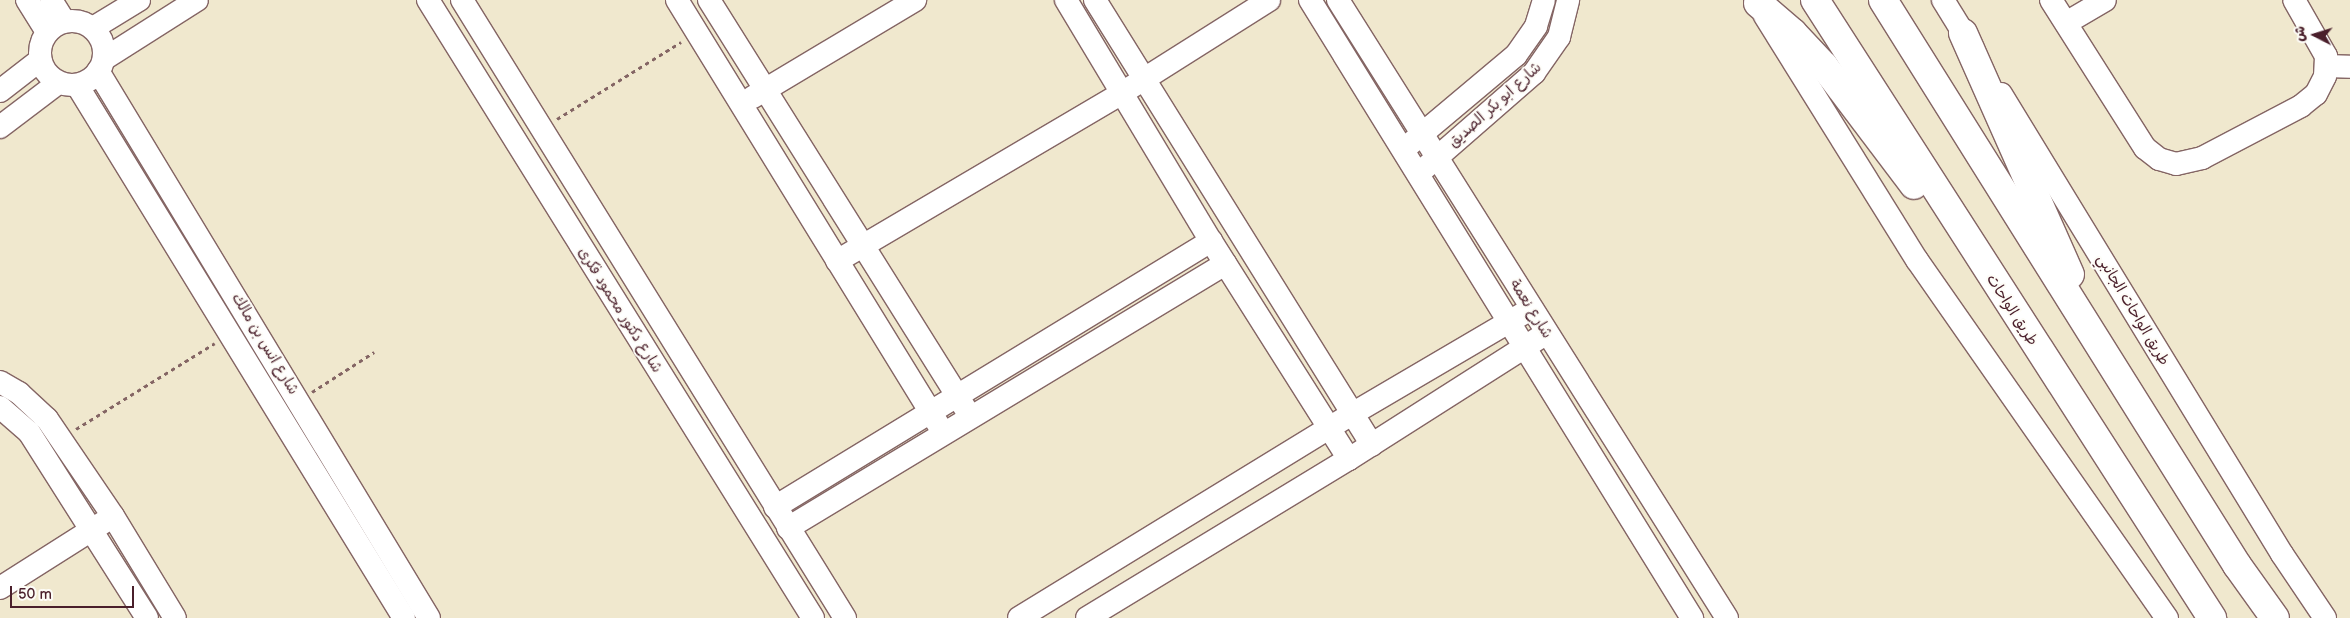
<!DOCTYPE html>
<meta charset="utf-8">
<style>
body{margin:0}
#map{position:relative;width:2350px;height:618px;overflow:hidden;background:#f0e8ce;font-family:"Balsamiq Sans","Playpen Sans Arabic",sans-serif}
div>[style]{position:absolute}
.path>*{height:3px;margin-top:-1.5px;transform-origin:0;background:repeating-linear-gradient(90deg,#846564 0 4px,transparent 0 8px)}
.roads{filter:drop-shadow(1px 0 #846564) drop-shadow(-1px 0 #846564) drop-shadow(0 1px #846564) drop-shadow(0 -1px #846564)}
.minor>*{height:22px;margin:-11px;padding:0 11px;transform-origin:11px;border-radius:11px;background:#fff}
.minor>.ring{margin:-11px;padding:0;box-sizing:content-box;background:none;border:22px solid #fff;border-radius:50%}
.highway>*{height:28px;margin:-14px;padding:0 14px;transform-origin:14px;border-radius:14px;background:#fff}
span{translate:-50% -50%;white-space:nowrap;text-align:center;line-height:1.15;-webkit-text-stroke:4px #fdfcf7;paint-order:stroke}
.street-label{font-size:15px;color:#4a1f2b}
.north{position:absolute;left:2290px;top:10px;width:50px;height:50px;-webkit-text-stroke:4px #fdfcf7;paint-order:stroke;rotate:275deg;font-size:14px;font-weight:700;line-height:20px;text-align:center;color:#4a1f2b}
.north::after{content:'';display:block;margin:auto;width:18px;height:22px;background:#4a1f2b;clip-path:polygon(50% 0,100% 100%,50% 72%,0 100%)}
.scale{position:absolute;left:10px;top:586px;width:124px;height:22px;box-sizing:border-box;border:2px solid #4a1f2b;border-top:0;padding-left:6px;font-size:15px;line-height:18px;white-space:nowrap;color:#4a1f2b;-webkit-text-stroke:4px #fdfcf7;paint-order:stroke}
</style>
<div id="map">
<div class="path">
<div style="left:557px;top:119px;width:146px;rotate:-31.8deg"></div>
<div style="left:312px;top:392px;width:74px;rotate:-32.8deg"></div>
<div style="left:76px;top:429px;width:163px;rotate:-31.7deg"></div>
</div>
<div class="roads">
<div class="minor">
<div style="left:27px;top:0;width:38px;rotate:58deg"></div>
<div style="left:51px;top:0;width:25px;rotate:58deg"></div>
<div style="left:428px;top:0;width:728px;rotate:58.08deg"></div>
<div style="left:462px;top:0;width:727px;rotate:58.21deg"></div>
<div style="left:677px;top:0;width:499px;rotate:58.4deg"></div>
<div style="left:709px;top:0;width:482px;rotate:57.9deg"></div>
<div style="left:1066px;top:0;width:281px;rotate:59deg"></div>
<div style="left:1211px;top:241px;width:258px;rotate:57.7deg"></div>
<div style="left:1095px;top:0;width:524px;rotate:58.1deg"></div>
<div style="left:1310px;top:0;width:727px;rotate:58.28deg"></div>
<div style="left:1338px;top:0;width:730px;rotate:57.81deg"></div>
<div style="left:1943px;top:0;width:55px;rotate:58.3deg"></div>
<div style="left:2051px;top:0;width:175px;rotate:57.6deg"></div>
<div style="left:2145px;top:148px;width:18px;rotate:38deg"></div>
<div style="left:2159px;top:159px;width:18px;rotate:16deg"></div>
<div style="left:2176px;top:164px;width:27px;rotate:-13deg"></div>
<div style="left:2202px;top:158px;width:112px;rotate:-27.7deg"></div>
<div style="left:2301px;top:106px;width:19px;rotate:-39deg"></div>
<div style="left:2316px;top:94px;width:20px;rotate:-63deg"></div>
<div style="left:2325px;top:76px;width:20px;rotate:-87deg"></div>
<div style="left:2326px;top:56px;width:64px;rotate:-119.7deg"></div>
<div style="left:1765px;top:16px;width:287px;rotate:58.1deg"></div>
<div style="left:1917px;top:260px;width:437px;rotate:55.1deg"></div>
<div class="ring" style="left:40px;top:21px;width:42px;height:42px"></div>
<div style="left:2066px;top:23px;width:45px;rotate:-30.5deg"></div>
<div style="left:93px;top:28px;width:54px;rotate:-31.3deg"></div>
<div style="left:104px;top:59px;width:110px;rotate:-32.4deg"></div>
<div style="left:2326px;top:66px;width:24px;rotate:2deg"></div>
<div style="left:98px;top:71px;width:639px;rotate:58.82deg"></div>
<div style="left:77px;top:85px;width:625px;rotate:58.47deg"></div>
<div style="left:0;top:91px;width:51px;rotate:-37.8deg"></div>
<div style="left:2001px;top:94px;width:539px;rotate:58.58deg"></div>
<div style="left:2282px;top:554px;width:77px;rotate:56.1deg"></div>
<div style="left:753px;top:97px;width:189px;rotate:-30.9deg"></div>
<div style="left:0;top:127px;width:73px;rotate:-37.2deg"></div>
<div style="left:1410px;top:144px;width:138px;rotate:-40deg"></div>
<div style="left:1516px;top:55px;width:35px;rotate:-55deg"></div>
<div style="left:1536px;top:26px;width:27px;rotate:-73deg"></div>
<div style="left:1425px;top:168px;width:145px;rotate:-41.1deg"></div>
<div style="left:1534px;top:73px;width:44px;rotate:-55.2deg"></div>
<div style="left:1559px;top:37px;width:38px;rotate:-76deg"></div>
<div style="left:837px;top:261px;width:331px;rotate:-30.5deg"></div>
<div style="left:1122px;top:93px;width:174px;rotate:-32.3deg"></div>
<div style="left:0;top:382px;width:22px;rotate:30deg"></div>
<div style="left:19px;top:393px;width:38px;rotate:43deg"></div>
<div style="left:47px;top:419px;width:117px;rotate:55.8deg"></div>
<div style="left:113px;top:516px;width:119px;rotate:58.7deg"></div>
<div style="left:0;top:407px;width:38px;rotate:41deg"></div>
<div style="left:29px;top:432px;width:220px;rotate:57.6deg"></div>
<div style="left:775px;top:507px;width:511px;rotate:-31.39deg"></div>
<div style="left:788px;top:528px;width:511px;rotate:-31.14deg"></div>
<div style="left:0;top:588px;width:123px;rotate:-32.4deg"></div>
<div style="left:1019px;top:618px;width:391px;rotate:-31.5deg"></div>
<div style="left:1352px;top:414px;width:199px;rotate:-30.4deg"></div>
<div style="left:1087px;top:618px;width:306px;rotate:-31.3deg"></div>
<div style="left:1349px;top:459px;width:225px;rotate:-32.5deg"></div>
</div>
<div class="highway">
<div style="left:1815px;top:0;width:735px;rotate:57.28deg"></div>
<div style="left:1883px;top:0;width:667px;rotate:57.93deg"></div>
<div style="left:2237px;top:565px;width:65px;rotate:54.4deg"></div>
<div style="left:1758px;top:3px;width:46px;rotate:40.6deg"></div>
<div style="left:1793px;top:33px;width:45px;rotate:46.8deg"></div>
<div style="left:1824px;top:66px;width:149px;rotate:52.9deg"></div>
<div style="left:1963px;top:33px;width:264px;rotate:66.1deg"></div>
</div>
</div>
<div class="street-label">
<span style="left:1495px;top:105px;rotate:-42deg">شارع ابو بكر الصديق</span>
<span style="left:1531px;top:309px;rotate:58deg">شارع نعمة</span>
<span style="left:620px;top:310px;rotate:58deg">شارع دكتور محمود فكرى</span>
<span style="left:2012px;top:310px;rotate:57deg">طريق الواحات</span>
<span style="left:2133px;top:310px;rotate:59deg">طريق الواحات الجانبي</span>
<span style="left:265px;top:344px;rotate:59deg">شارع انس بن مالك</span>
</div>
<div class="north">ش</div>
<div class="scale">50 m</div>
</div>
